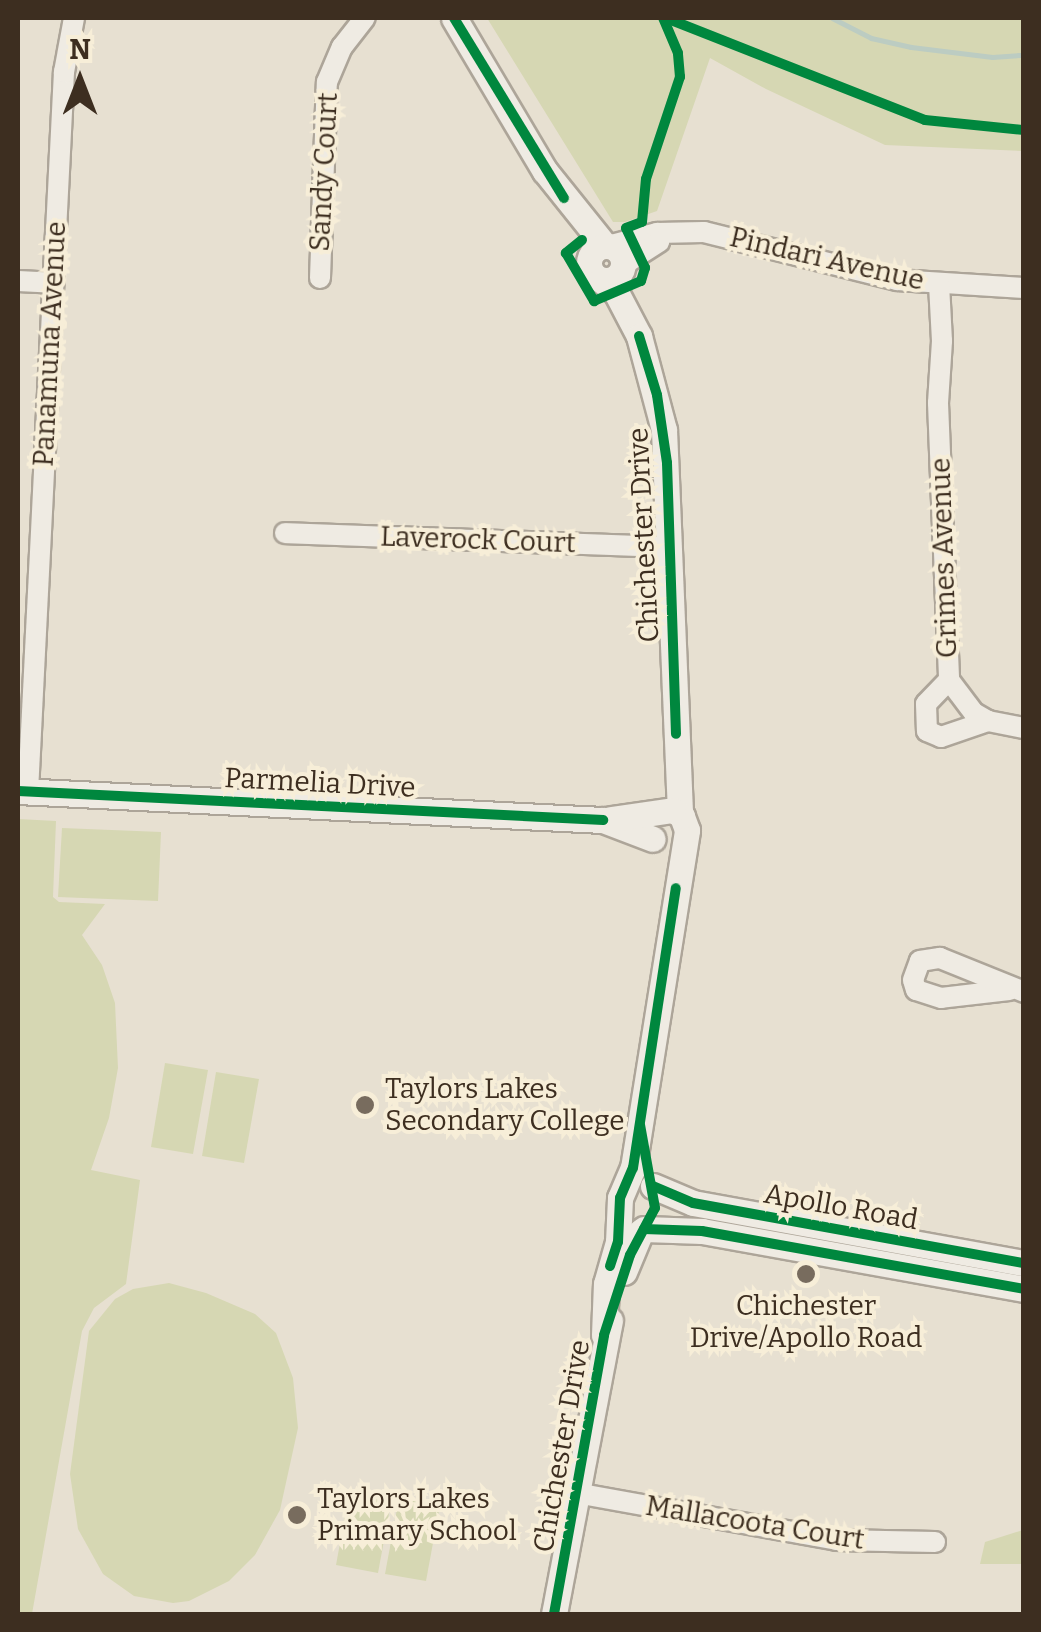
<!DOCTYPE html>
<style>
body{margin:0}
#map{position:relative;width:1041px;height:1632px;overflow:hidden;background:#e7e0d1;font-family:Bitter,serif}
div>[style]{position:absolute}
.green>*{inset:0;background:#d6d7b3}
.stream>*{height:5px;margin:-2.5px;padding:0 2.5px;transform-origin:2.5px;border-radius:2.5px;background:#bcccc2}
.roads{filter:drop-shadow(2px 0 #ada599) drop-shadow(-2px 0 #ada599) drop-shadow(0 2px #ada599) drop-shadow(0 -2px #ada599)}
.minor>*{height:20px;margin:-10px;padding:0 10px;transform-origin:10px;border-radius:10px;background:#efebe3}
.tertiary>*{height:25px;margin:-12.5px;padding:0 12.5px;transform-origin:12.5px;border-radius:12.5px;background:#efebe3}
.tertiary>.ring{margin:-12.5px;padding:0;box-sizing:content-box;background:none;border:25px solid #efebe3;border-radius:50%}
.cycleway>*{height:10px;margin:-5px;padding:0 5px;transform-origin:5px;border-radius:5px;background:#00873e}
.dots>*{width:28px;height:28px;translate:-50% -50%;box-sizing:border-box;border:5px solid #f7eed8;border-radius:50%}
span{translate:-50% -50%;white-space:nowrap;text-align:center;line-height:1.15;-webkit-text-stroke:8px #f7eed8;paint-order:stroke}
.street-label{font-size:28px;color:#3d2e20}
.poi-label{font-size:28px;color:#3d2e20}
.left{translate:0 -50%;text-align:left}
.frame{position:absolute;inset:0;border:20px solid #3d2e20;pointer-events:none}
.north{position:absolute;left:30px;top:30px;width:100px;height:100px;-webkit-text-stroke:8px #f7eed8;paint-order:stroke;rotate:0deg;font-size:28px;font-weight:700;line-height:40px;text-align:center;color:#3d2e20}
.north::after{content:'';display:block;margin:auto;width:35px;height:45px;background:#3d2e20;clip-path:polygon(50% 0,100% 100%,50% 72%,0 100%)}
</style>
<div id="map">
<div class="green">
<div style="clip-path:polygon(487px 18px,1023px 18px,1023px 151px,885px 145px,766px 89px,710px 58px,657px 211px,625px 222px,613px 222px)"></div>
<div style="clip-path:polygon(18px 819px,56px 821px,53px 897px,59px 902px,105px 904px,82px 935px,102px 965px,115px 1003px,118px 1068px,109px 1118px,91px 1170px,140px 1180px,126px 1284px,94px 1308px,82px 1331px,32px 1614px,18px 1614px)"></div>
<div style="clip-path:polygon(62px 828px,161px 832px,158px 901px,58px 897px)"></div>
<div style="clip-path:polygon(165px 1063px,208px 1070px,193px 1154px,151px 1147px)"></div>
<div style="clip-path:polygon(216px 1072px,259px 1079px,244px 1163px,202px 1156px)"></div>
<div style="clip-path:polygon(169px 1283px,206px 1293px,255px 1314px,276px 1333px,293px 1378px,298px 1428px,280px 1510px,255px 1555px,229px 1581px,189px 1601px,173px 1603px,134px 1596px,103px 1574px,78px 1529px,70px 1474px,89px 1331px,115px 1299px,133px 1289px)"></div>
<div style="clip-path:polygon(350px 1489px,392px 1497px,378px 1573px,336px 1565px)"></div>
<div style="clip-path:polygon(399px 1498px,440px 1505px,426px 1581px,385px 1574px)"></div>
<div style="clip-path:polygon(1023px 1530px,1023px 1564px,980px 1564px,985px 1542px)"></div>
</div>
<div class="stream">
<div style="left:832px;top:18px;width:44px;rotate:27.1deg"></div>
<div style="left:871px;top:38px;width:41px;rotate:12.7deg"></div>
<div style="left:911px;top:47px;width:82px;rotate:7deg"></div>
<div style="left:992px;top:57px;width:32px;rotate:-4deg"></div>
</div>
<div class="roads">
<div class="minor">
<div style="left:608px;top:246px;width:51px;rotate:-14.9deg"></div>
<div style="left:657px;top:233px;width:47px;rotate:-1.2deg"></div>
<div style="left:704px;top:232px;width:199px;rotate:14deg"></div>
<div style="left:897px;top:280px;width:127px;rotate:3.6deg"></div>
<div style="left:623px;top:265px;width:43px;rotate:-32.6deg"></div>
<div style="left:320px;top:278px;width:196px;rotate:-88deg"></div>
<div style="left:327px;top:82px;width:38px;rotate:-67deg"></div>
<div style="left:342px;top:47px;width:37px;rotate:-52deg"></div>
<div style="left:18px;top:281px;width:35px;rotate:3deg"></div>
<div style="left:939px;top:284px;width:57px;rotate:87deg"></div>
<div style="left:942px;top:341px;width:62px;rotate:93.7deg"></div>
<div style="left:938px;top:403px;width:277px;rotate:87.7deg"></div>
<div style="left:949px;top:680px;width:41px;rotate:52.9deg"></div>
<div style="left:974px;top:713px;width:16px;rotate:30deg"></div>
<div style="left:988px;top:721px;width:37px;rotate:11deg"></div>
<div style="left:285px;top:533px;width:385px;rotate:2.1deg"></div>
<div style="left:949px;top:680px;width:33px;rotate:134deg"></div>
<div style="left:926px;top:704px;width:27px;rotate:88deg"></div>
<div style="left:927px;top:731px;width:15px;rotate:23deg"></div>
<div style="left:941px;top:737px;width:50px;rotate:-18.8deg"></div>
<div style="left:28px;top:792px;width:721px;rotate:-87.14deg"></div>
<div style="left:64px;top:72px;width:55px;rotate:-79.5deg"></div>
<div style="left:1009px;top:990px;width:68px;rotate:173.3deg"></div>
<div style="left:941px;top:998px;width:26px;rotate:-162deg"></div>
<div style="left:916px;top:990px;width:10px;rotate:-107deg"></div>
<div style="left:913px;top:980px;width:20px;rotate:-70deg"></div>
<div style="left:920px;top:961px;width:20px;rotate:-9deg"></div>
<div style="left:940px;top:958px;width:91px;rotate:22deg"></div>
<div style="left:576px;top:1493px;width:264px;rotate:10.2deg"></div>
<div style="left:836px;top:1540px;width:99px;rotate:1.2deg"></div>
</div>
<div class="tertiary">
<div style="left:454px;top:18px;width:178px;rotate:59.3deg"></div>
<div style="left:545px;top:171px;width:96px;rotate:51.3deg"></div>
<div class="ring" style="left:589px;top:246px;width:9px;height:9px"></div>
<div style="left:601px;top:280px;width:19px;rotate:39deg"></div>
<div style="left:616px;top:292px;width:50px;rotate:62.4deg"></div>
<div style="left:639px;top:336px;width:97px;rotate:75.1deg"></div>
<div style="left:664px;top:430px;width:384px;rotate:87.6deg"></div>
<div style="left:18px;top:791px;width:586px;rotate:2.84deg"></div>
<div style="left:603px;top:820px;width:53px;rotate:20.8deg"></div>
<div style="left:653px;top:1186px;width:43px;rotate:23deg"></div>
<div style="left:693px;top:1203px;width:336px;rotate:10.3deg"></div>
<div style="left:644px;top:1229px;width:58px;rotate:2deg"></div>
<div style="left:702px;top:1231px;width:327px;rotate:10.2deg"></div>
<div style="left:624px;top:1272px;width:44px;rotate:-67.5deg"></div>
<div style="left:604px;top:1335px;width:51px;rotate:-87.8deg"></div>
<div style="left:606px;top:1284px;width:44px;rotate:-74.1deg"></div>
<div style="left:618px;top:1242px;width:44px;rotate:-87.4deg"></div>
<div style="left:620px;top:1198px;width:33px;rotate:-67deg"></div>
<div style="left:633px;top:1168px;width:342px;rotate:-80.9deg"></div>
<div style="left:687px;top:830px;width:15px;rotate:-110deg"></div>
<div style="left:682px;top:816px;width:11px;rotate:-146deg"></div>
<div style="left:673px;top:810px;width:63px;rotate:171.7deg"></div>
<div style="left:554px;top:1614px;width:299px;rotate:-79.2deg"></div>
</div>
</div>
<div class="cycleway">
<div style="left:454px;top:18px;width:211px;rotate:58.6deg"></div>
<div style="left:666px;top:18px;width:278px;rotate:21.5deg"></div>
<div style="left:925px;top:120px;width:100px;rotate:5.8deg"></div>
<div style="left:582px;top:240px;width:21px;rotate:141deg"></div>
<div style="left:566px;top:253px;width:56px;rotate:59.7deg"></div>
<div style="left:594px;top:301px;width:51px;rotate:-23.1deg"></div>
<div style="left:641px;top:281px;width:14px;rotate:-73deg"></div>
<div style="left:645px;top:268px;width:44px;rotate:-115.4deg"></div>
<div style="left:626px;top:228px;width:17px;rotate:-21deg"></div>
<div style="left:642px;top:222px;width:43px;rotate:-84.7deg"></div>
<div style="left:646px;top:179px;width:108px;rotate:-71.6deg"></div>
<div style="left:680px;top:77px;width:24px;rotate:-95deg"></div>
<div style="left:678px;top:53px;width:38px;rotate:-113deg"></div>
<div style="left:639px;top:336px;width:62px;rotate:73deg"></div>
<div style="left:657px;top:395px;width:69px;rotate:81.6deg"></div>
<div style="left:667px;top:463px;width:271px;rotate:88.1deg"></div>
<div style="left:18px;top:791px;width:586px;rotate:2.84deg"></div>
<div style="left:653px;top:1186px;width:43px;rotate:23deg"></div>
<div style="left:693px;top:1203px;width:336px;rotate:10.3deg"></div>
<div style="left:644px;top:1229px;width:58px;rotate:2deg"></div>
<div style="left:702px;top:1231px;width:327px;rotate:10.2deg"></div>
<div style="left:610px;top:1266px;width:25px;rotate:-72deg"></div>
<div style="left:618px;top:1242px;width:44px;rotate:-87.4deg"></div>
<div style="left:620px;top:1198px;width:33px;rotate:-67deg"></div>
<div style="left:633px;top:1168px;width:283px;rotate:-81.3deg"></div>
<div style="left:554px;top:1614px;width:283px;rotate:-79.8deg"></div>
<div style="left:604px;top:1335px;width:84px;rotate:-72deg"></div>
<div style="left:630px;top:1255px;width:53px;rotate:-62deg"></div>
<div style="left:655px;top:1208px;width:84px;rotate:-100.2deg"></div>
</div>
<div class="dots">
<div style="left:365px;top:1105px;background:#786c5e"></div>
<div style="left:806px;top:1274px;background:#786c5e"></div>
<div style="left:297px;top:1515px;background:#786c5e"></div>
</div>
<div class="street-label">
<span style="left:324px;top:172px;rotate:-87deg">Sandy Court</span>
<span style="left:827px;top:259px;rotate:13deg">Pindari Avenue</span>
<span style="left:50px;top:344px;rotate:-87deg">Panamuna Avenue</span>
<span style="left:644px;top:535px;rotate:-93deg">Chichester Drive</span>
<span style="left:478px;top:540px;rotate:2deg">Laverock Court</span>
<span style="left:944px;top:558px;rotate:-92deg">Grimes Avenue</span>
<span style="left:320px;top:783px;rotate:3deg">Parmelia Drive</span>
<span style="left:841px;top:1207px;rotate:10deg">Apollo Road</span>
<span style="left:562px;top:1446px;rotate:-80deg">Chichester Drive</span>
<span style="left:755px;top:1523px;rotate:9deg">Mallacoota Court</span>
</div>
<div class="poi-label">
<span class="left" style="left:385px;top:1105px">Taylors Lakes<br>Secondary College</span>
<span style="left:806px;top:1322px">Chichester<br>Drive/Apollo Road</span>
<span class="left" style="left:317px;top:1515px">Taylors Lakes<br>Primary School</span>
</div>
<div class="frame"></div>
<div class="north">N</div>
</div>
